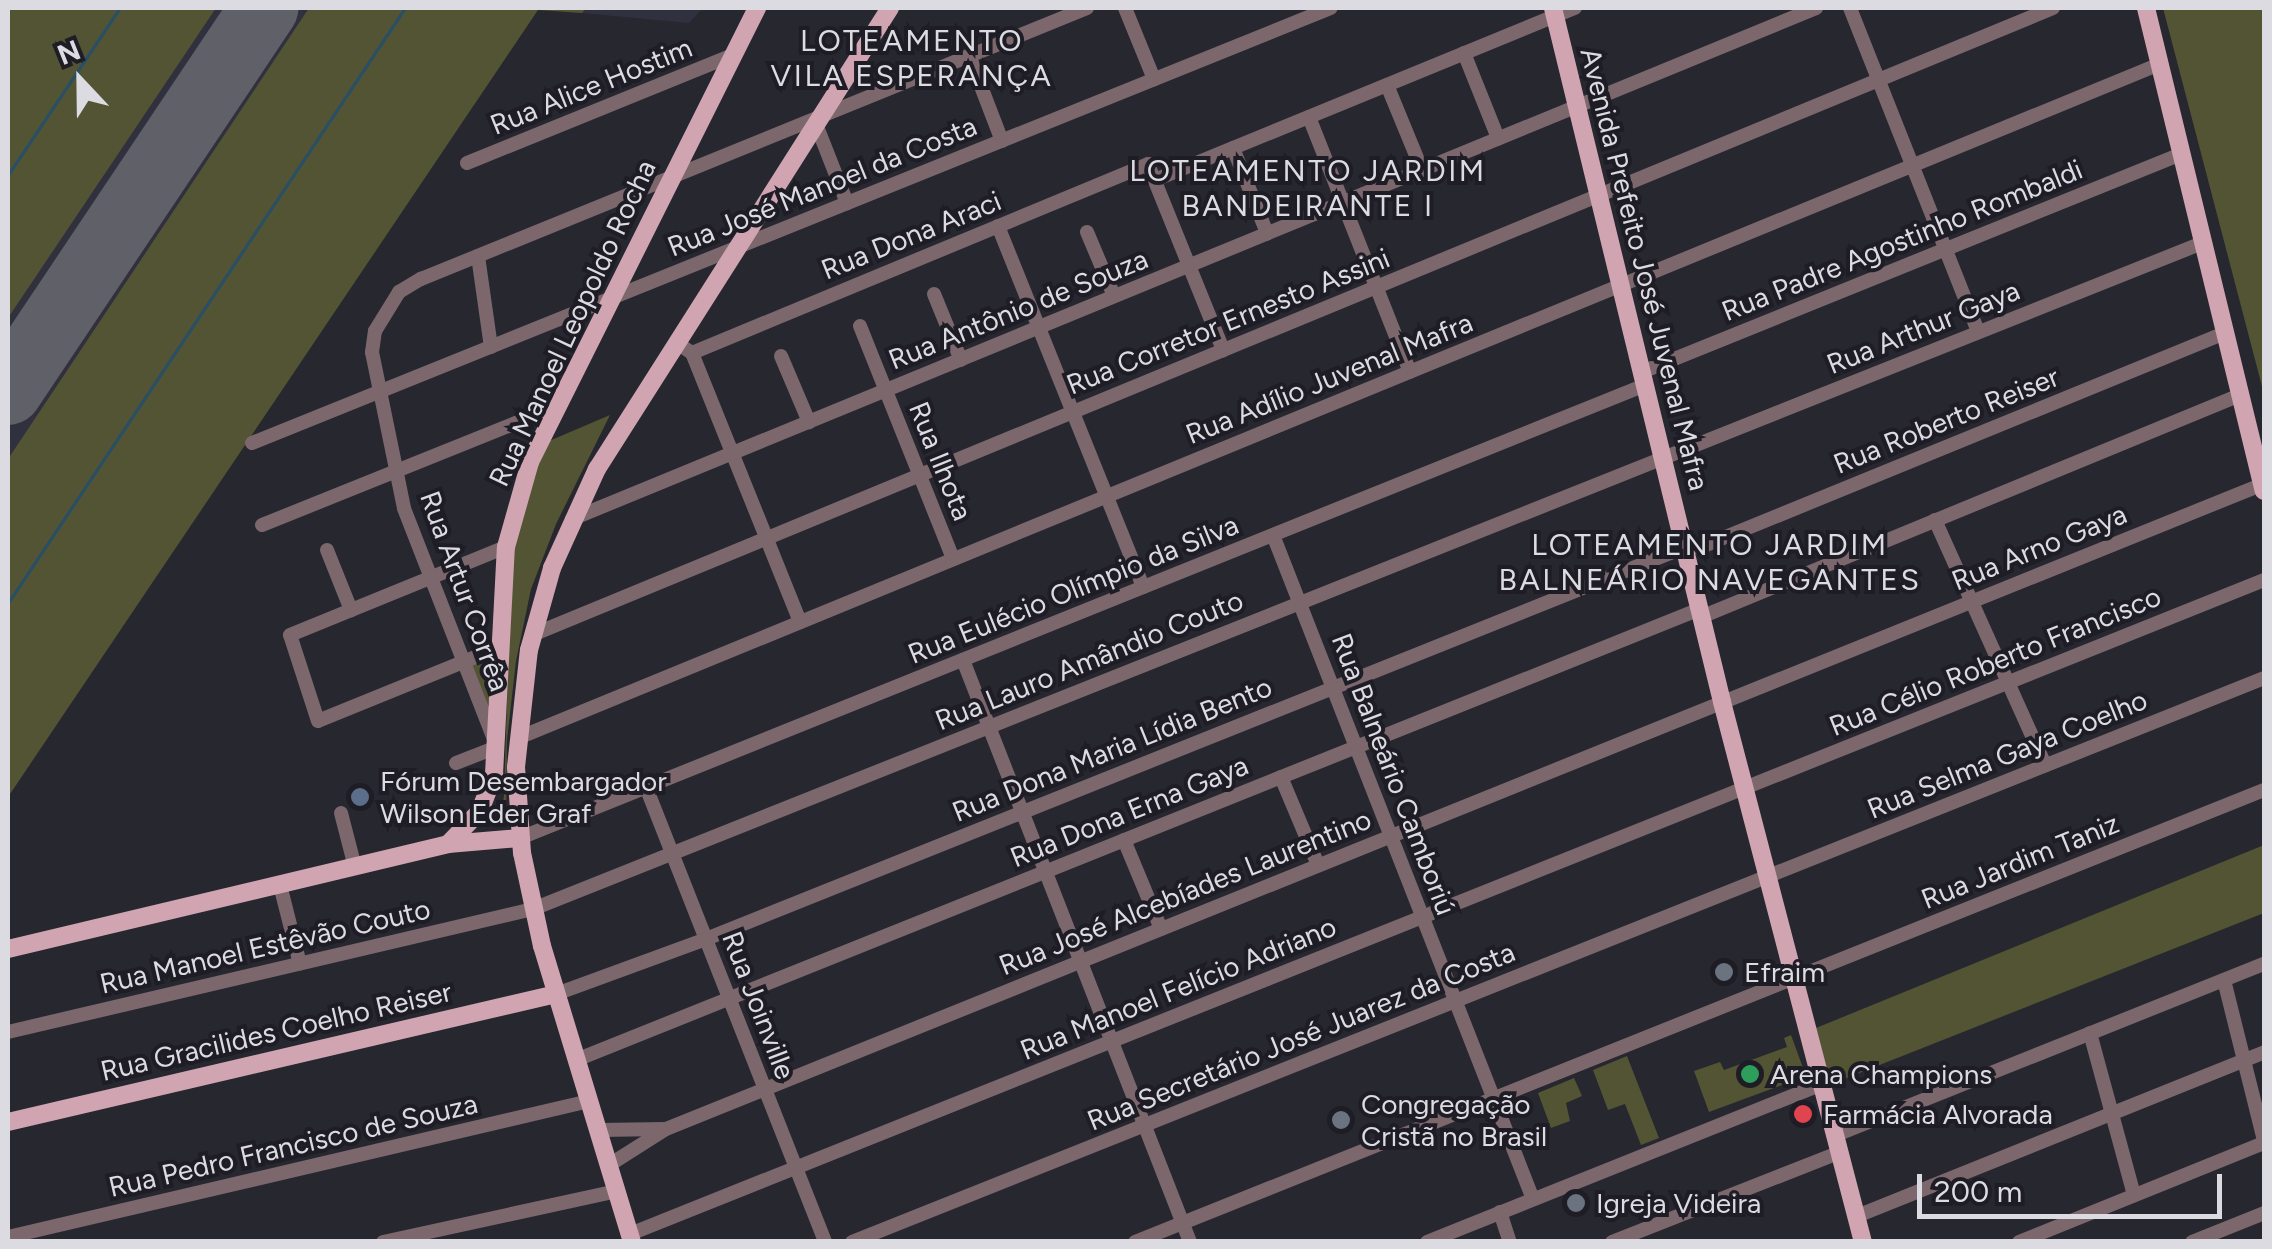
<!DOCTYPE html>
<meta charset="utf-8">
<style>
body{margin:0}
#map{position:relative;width:2272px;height:1249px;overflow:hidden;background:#272730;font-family:Figtree,sans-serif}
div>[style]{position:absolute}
.built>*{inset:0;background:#30303e}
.green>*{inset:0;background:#525433}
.stream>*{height:2.5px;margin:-1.25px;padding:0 1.25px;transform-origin:1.25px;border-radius:1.25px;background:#274f68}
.runway>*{height:68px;margin:-34px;padding:0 34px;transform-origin:34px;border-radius:34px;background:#606068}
.minor>*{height:14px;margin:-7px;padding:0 7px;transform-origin:7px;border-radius:7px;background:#7c676c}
.major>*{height:18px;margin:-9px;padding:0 9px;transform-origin:9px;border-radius:9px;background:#d0a5b1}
.dots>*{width:28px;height:28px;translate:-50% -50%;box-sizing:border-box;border:5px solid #1e1d26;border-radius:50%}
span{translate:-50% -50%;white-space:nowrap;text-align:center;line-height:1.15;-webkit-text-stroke:8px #1e1d26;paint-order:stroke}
.street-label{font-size:28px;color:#dcdbe1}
.poi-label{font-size:28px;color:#dcdbe1}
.left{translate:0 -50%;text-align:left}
.neighbourhood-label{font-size:30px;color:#dcdbe1;letter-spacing:2.5px}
.frame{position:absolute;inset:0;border:10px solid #dcdbe1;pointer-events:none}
.north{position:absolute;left:30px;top:30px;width:100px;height:100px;-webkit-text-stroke:8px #1e1d26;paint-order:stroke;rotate:338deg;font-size:28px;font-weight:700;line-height:40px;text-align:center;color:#dcdbe1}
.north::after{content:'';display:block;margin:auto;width:35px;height:45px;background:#dcdbe1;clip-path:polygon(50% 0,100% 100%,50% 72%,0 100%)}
.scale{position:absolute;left:1917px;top:1174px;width:305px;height:45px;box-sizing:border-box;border:5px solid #dcdbe1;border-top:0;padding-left:12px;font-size:30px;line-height:35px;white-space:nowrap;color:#dcdbe1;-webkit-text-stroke:8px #1e1d26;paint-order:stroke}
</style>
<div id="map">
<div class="built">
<div style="clip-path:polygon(8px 8px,703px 8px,689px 23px,538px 9px,8px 795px)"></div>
</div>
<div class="green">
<div style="clip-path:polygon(8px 8px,216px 8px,8px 318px)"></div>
<div style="clip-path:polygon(309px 8px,586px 8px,582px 13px,538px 10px,8px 797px,8px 459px)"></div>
<div style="clip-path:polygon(2163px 8px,2264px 8px,2264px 394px)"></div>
<div style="clip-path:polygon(610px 415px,556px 524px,531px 589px,516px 661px,507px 740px,506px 826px,495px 823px,502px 813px,504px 795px,512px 547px,542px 444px)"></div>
<div style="clip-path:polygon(494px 653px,488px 708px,468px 663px)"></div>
<div style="clip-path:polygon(2264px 845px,2264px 913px,1829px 1085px,1816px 1028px)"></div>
<div style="clip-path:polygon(1791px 1035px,1806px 1076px,1709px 1112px,1694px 1071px,1720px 1062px,1724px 1070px,1787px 1047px,1784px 1038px)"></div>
<div style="clip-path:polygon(1627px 1056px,1659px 1138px,1641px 1145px,1625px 1104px,1608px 1110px,1593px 1070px)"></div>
<div style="clip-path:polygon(1574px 1078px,1582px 1096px,1566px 1103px,1570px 1121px,1551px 1128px,1538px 1093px)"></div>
</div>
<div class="stream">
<div style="left:8px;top:175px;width:201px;rotate:-56.2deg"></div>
<div style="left:8px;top:603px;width:715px;rotate:-56.29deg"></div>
</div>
<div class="runway">
<div style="left:8px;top:391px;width:461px;rotate:-56.2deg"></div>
</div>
<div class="minor">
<div style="left:1125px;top:8px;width:77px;rotate:67.8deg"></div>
<div style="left:1850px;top:8px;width:348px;rotate:68.4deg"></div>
<div style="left:1464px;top:53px;width:92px;rotate:68.2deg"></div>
<div style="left:969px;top:55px;width:92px;rotate:69deg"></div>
<div style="left:1387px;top:85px;width:92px;rotate:67.6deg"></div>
<div style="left:1309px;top:117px;width:274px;rotate:68.4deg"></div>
<div style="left:816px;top:124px;width:85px;rotate:68.6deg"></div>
<div style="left:1233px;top:148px;width:92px;rotate:68.2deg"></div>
<div style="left:467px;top:163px;width:287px;rotate:-22.1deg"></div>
<div style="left:1155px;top:180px;width:454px;rotate:-22.3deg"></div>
<div style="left:998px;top:226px;width:389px;rotate:68.1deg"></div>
<div style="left:1087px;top:232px;width:69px;rotate:67.1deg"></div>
<div style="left:478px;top:256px;width:92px;rotate:81.9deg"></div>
<div style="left:934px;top:294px;width:71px;rotate:67.8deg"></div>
<div style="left:860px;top:326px;width:251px;rotate:68.2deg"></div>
<div style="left:677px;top:343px;width:18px;rotate:34deg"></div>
<div style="left:692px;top:353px;width:494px;rotate:-22.5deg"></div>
<div style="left:1148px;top:164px;width:201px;rotate:68deg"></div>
<div style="left:692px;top:353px;width:290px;rotate:68.1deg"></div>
<div style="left:781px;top:356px;width:72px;rotate:67deg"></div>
<div style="left:1642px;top:372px;width:581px;rotate:-22.02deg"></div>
<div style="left:252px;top:443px;width:1163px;rotate:-21.96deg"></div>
<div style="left:572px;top:519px;width:1345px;rotate:-22.33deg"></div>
<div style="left:1935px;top:520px;width:269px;rotate:65.8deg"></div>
<div style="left:262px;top:525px;width:319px;rotate:-21.9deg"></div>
<div style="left:1273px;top:535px;width:713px;rotate:68.62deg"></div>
<div style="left:327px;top:550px;width:65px;rotate:68.2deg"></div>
<div style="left:1701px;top:617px;width:583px;rotate:-22.39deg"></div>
<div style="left:532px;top:635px;width:1645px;rotate:-22.4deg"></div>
<div style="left:500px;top:647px;width:196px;rotate:157.9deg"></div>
<div style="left:318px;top:721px;width:90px;rotate:-108deg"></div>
<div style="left:290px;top:635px;width:233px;rotate:-22.2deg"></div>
<div style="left:963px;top:660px;width:625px;rotate:68.69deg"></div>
<div style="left:518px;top:738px;width:1775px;rotate:-22.32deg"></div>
<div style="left:456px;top:763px;width:44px;rotate:-21.3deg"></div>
<div style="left:497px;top:747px;width:256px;rotate:-111.3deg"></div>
<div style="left:404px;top:508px;width:159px;rotate:-101.6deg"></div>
<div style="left:372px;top:352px;width:21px;rotate:-82deg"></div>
<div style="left:375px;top:331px;width:46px;rotate:-58.4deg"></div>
<div style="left:399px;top:292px;width:26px;rotate:-31deg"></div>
<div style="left:421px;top:279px;width:719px;rotate:-22.14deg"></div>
<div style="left:1281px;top:777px;width:95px;rotate:67.2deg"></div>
<div style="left:646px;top:787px;width:489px;rotate:68.5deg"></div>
<div style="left:341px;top:813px;width:56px;rotate:75.5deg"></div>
<div style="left:520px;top:838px;width:1213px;rotate:-21.93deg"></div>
<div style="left:1124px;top:840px;width:96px;rotate:67.4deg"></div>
<div style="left:280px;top:885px;width:81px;rotate:75.8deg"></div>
<div style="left:2224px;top:980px;width:165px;rotate:76deg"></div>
<div style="left:556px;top:994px;width:160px;rotate:-20.1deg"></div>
<div style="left:706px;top:939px;width:1038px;rotate:-21.82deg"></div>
<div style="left:1670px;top:553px;width:37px;rotate:-13deg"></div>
<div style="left:1706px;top:545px;width:561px;rotate:-22.22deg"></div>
<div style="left:8px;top:1032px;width:539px;rotate:-13.19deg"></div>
<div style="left:533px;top:909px;width:1797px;rotate:-21.75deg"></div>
<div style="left:2090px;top:1033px;width:168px;rotate:74.8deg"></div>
<div style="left:576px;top:1060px;width:1211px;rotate:-21.86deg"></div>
<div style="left:599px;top:1130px;width:66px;rotate:-0.9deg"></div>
<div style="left:1836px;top:1135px;width:461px;rotate:-21.8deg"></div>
<div style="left:609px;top:1165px;width:67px;rotate:-32.3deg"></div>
<div style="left:666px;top:1129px;width:1722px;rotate:-21.99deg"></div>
<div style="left:1500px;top:1212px;width:32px;rotate:72deg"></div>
<div style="left:1857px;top:1216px;width:439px;rotate:-21.9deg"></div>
<div style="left:630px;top:1234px;width:1760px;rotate:-21.81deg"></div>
<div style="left:8px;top:1237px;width:597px;rotate:-13.17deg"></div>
<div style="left:383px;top:1242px;width:239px;rotate:-12.3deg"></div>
<div style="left:852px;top:1242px;width:1520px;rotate:-21.77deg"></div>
<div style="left:1135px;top:1242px;width:1216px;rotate:-21.82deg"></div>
<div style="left:1427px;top:1242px;width:425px;rotate:-21.8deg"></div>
<div style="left:1612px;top:1242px;width:245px;rotate:-21.5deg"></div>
<div style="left:2019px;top:1242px;width:264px;rotate:-22deg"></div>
<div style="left:2192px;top:1242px;width:78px;rotate:-21.9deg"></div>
</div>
<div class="major">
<div style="left:1553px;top:8px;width:714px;rotate:76.31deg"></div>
<div style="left:1722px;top:702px;width:558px;rotate:75.37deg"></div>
<div style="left:2146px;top:8px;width:497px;rotate:76.3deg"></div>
<div style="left:448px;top:844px;width:46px;rotate:-45.9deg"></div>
<div style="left:480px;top:811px;width:40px;rotate:-69deg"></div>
<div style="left:494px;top:774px;width:227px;rotate:-87deg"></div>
<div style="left:506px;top:547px;width:88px;rotate:-74.2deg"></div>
<div style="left:530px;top:462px;width:508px;rotate:-63.43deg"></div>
<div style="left:8px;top:949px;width:452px;rotate:-13.4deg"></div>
<div style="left:448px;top:844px;width:72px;rotate:-4.8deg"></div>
<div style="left:8px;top:1122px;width:563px;rotate:-13.15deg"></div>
<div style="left:632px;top:1242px;width:309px;rotate:-106.9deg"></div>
<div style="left:542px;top:946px;width:95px;rotate:-102.1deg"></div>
<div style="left:522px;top:853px;width:86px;rotate:-94deg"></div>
<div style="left:516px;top:767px;width:118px;rotate:-83.7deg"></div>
<div style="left:529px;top:650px;width:85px;rotate:-74.3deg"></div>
<div style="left:552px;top:568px;width:109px;rotate:-65.6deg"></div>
<div style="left:597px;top:469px;width:546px;rotate:-57.56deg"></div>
</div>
<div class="dots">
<div style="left:360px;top:797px;background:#5c6f8a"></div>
<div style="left:1724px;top:972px;background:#6b7280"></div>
<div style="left:1750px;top:1074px;background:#2e9e5b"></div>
<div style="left:1803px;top:1114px;background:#e0444e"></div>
<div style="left:1341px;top:1120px;background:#6b7280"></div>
<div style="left:1576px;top:1203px;background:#6b7280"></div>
</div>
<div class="street-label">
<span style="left:591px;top:86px;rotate:-22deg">Rua Alice Hostim</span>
<span style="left:822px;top:186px;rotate:-22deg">Rua José Manoel da Costa</span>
<span style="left:911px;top:235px;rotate:-22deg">Rua Dona Araci</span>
<span style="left:1902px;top:240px;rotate:-22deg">Rua Padre Agostinho Rombaldi</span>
<span style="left:1645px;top:269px;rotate:76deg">Avenida Prefeito José Juvenal Mafra</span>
<span style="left:1018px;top:309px;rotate:-22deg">Rua Antônio de Souza</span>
<span style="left:1228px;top:321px;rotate:-22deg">Rua Corretor Ernesto Assini</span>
<span style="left:572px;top:323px;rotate:-65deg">Rua Manoel Leopoldo Rocha</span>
<span style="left:1923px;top:327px;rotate:-22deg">Rua Arthur Gaya</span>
<span style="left:1329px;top:378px;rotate:-22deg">Rua Adílio Juvenal Mafra</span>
<span style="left:1946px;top:420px;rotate:-22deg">Rua Roberto Reiser</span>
<span style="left:941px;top:461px;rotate:68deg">Rua Ilhota</span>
<span style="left:2039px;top:547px;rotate:-22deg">Rua Arno Gaya</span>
<span style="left:1073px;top:589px;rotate:-22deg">Rua Eulécio Olímpio da Silva</span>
<span style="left:465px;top:591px;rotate:70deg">Rua Artur Corrêa</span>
<span style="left:1089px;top:660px;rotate:-22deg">Rua Lauro Amândio Couto</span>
<span style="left:1995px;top:661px;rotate:-22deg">Rua Célio Roberto Francisco</span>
<span style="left:1112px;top:749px;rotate:-22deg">Rua Dona Maria Lídia Bento</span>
<span style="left:2007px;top:754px;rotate:-22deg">Rua Selma Gaya Coelho</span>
<span style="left:1394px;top:774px;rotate:69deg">Rua Balneário Camboriú</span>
<span style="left:1129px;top:811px;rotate:-22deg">Rua Dona Erna Gaya</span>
<span style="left:2020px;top:861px;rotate:-22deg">Rua Jardim Taniz</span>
<span style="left:1185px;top:892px;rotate:-22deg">Rua José Alcebíades Laurentino</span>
<span style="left:265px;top:946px;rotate:-13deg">Rua Manoel Estêvão Couto</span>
<span style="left:1178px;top:988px;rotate:-22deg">Rua Manoel Felício Adriano</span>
<span style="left:759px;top:1005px;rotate:69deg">Rua Joinville</span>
<span style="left:276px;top:1031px;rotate:-13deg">Rua Gracilides Coelho Reiser</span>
<span style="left:1301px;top:1036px;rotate:-22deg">Rua Secretário José Juarez da Costa</span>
<span style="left:293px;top:1145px;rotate:-13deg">Rua Pedro Francisco de Souza</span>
</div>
<div class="poi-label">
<span class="left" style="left:380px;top:797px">Fórum Desembargador<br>Wilson Eder Graf</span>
<span class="left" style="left:1744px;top:972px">Efraim</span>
<span class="left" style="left:1770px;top:1074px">Arena Champions</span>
<span class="left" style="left:1361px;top:1120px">Congregação<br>Cristã no Brasil</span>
<span class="left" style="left:1823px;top:1114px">Farmácia Alvorada</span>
<span class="left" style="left:1596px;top:1203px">Igreja Videira</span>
</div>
<div class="neighbourhood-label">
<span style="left:912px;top:58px">LOTEAMENTO<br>VILA ESPERANÇA</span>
<span style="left:1308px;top:188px">LOTEAMENTO JARDIM<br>BANDEIRANTE I</span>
<span style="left:1710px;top:562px">LOTEAMENTO JARDIM<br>BALNEÁRIO NAVEGANTES</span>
</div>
<div class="frame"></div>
<div class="north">N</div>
<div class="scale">200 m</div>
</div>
